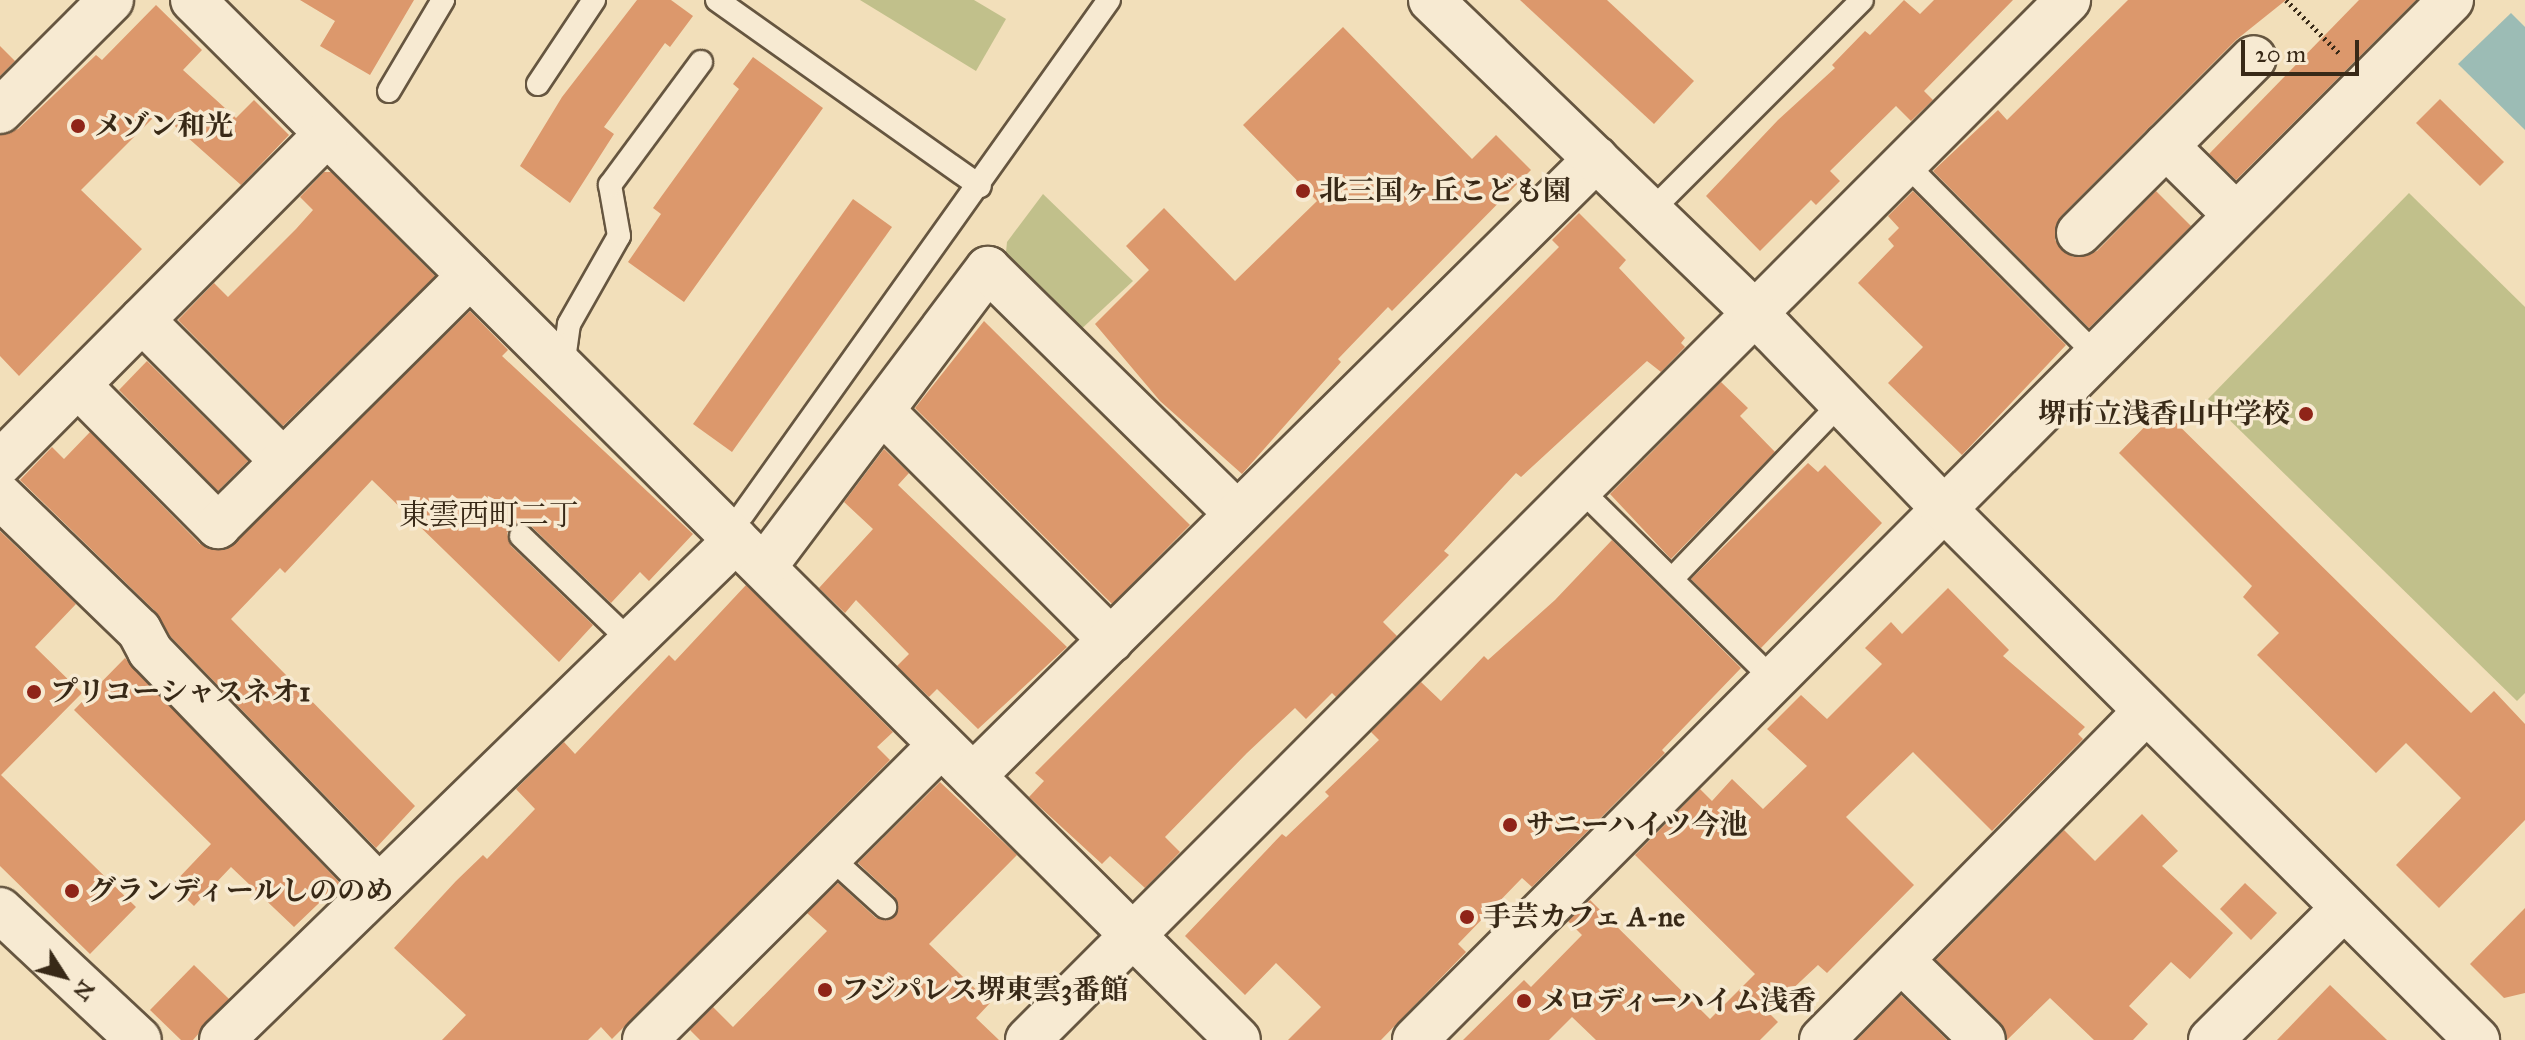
<!DOCTYPE html>
<meta charset="utf-8">
<style>
body{margin:0}
#map{position:relative;width:2525px;height:1040px;overflow:hidden;background:#f2dfba;font-family:"IM FELL Great Primer","Noto Serif JP",serif}
div>[style]{position:absolute}
.green>*{inset:0;background:#c1c08b}
.water>*{inset:0;background:#9cbcb5}
.building>*{inset:0;background:#dc986c}
.path>*{height:5px;margin-top:-2.5px;transform-origin:0;background:repeating-linear-gradient(90deg,#382917 0 2px,transparent 0 6px)}
.roads{filter:drop-shadow(2px 0 #665640) drop-shadow(-2px 0 #665640) drop-shadow(0 2px #665640) drop-shadow(0 -2px #665640)}
.lane>*{height:22px;margin:-11px;padding:0 11px;transform-origin:11px;border-radius:11px;background:#f7ead2}
.street>*{height:44px;margin:-22px;padding:0 22px;transform-origin:22px;border-radius:22px;background:#f7ead2}
.secondary>*{height:44px;margin:-22px;padding:0 22px;transform-origin:22px;border-radius:22px;background:#f7ead2}
.dots>*{width:22px;height:22px;translate:-50% -50%;box-sizing:border-box;border:4px solid #f7ead2;border-radius:50%}
span{translate:-50% -50%;white-space:nowrap;text-align:center;line-height:1.15;-webkit-text-stroke:7px #f7ead2;paint-order:stroke}
.poi-label{font-size:28px;color:#382917;font-weight:700}
.left{translate:0 -50%;text-align:left}
.right{translate:-100% -50%;text-align:right}
.neighbourhood-label{font-size:30px;color:#382917}
.north{position:absolute;left:24px;top:936px;width:80px;height:80px;-webkit-text-stroke:6px #f7ead2;paint-order:stroke;rotate:126deg;font-size:22px;font-weight:700;line-height:32px;text-align:center;color:#382917}
.north::after{content:'';display:block;margin:auto;width:28px;height:36px;background:#382917;clip-path:polygon(50% 0,100% 100%,50% 72%,0 100%)}
.scale{position:absolute;left:2241px;top:40px;width:118px;height:36px;box-sizing:border-box;border:4px solid #382917;border-top:0;padding-left:10px;font-size:24px;line-height:28px;white-space:nowrap;color:#382917;-webkit-text-stroke:6px #f7ead2;paint-order:stroke}
</style>
<div id="map">
<div class="green">
<div style="clip-path:polygon(860px 0,974px 0,1006px 19px,976px 71px)"></div>
<div style="clip-path:polygon(2409px 193px,2525px 307px,2525px 693px,2517px 701px,2208px 399px)"></div>
<div style="clip-path:polygon(1043px 194px,1133px 281px,1077px 333px,1005px 263px,1007px 242px)"></div>
</div>
<div class="water">
<div style="clip-path:polygon(2511px 13px,2525px 27px,2525px 130px,2458px 64px)"></div>
</div>
<div class="building">
<div style="clip-path:polygon(300px 0,414px 0,370px 75px,320px 46px,335px 21px)"></div>
<div style="clip-path:polygon(637px 0,671px 0,693px 16px,670px 47px,665px 43px,604px 127px,614px 134px,570px 203px,520px 166px,562px 97px)"></div>
<div style="clip-path:polygon(1520px 0,1607px 0,1694px 81px,1654px 124px)"></div>
<div style="clip-path:polygon(1904px 0,1920px 14px,1934px 0,2013px 0,1924px 91px,1933px 100px,1911px 121px,1896px 106px,1830px 171px,1840px 181px,1816px 205px,1811px 200px,1760px 251px,1706px 196px,1778px 120px,1835px 68px,1832px 65px,1865px 31px,1870px 35px)"></div>
<div style="clip-path:polygon(2128px 0,2286px 0,2236px 40px,2061px 216px,2055px 240px,2073px 257px,2097px 251px,2156px 191px,2191px 226px,2089px 328px,1933px 171px,1998px 110px,2007px 120px)"></div>
<div style="clip-path:polygon(2359px 0,2416px 0,2236px 180px,2209px 154px)"></div>
<div style="clip-path:polygon(156px 5px,202px 50px,183px 70px,236px 118px,254px 100px,289px 135px,241px 185px,159px 112px,81px 190px,142px 249px,19px 376px,0 356px,0 135px,18px 129px,96px 55px,102px 60px)"></div>
<div style="clip-path:polygon(1343px 27px,1472px 159px,1496px 135px,1531px 170px,1392px 311px,1388px 307px,1338px 359px,1341px 362px,1242px 474px,1160px 401px,1095px 324px,1149px 270px,1126px 246px,1164px 208px,1235px 281px,1317px 201px,1243px 125px)"></div>
<div style="clip-path:polygon(0 46px,15px 61px,0 76px)"></div>
<div style="clip-path:polygon(753px 57px,823px 108px,684px 302px,628px 262px,661px 214px,653px 208px,739px 89px,733px 84px)"></div>
<div style="clip-path:polygon(2440px 99px,2504px 162px,2480px 186px,2416px 123px)"></div>
<div style="clip-path:polygon(324px 172px,331px 172px,435px 276px,283px 426px,178px 320px,214px 283px,228px 297px,296px 229px,313px 210px,300px 197px)"></div>
<div style="clip-path:polygon(1913px 191px,2066px 345px,1962px 455px,1888px 383px,1923px 347px,1858px 283px,1894px 246px,1888px 239px,1899px 228px,1888px 216px)"></div>
<div style="clip-path:polygon(853px 199px,892px 227px,732px 452px,693px 424px)"></div>
<div style="clip-path:polygon(1579px 213px,1626px 260px,1619px 268px,1685px 338px,1681px 343px,1685px 347px,1661px 372px,1647px 361px,1521px 477px,1516px 473px,1444px 551px,1449px 555px,1383px 622px,1397px 636px,1336px 697px,1332px 693px,1306px 719px,1295px 708px,1247px 753px,1165px 837px,1180px 852px,1145px 888px,1110px 856px,1102px 864px,1029px 797px,1044px 781px,1035px 773px,1559px 247px,1552px 240px)"></div>
<div style="clip-path:polygon(470px 311px,508px 350px,502px 356px,693px 534px,649px 581px,640px 572px,611px 603px,531px 526px,512px 526px,507px 533px,511px 546px,593px 625px,559px 662px,372px 480px,285px 573px,280px 568px,231px 619px,415px 806px,376px 848px,170px 636px,156px 612px,20px 480px,52px 447px,64px 459px,90px 432px,200px 544px,225px 550px)"></div>
<div style="clip-path:polygon(984px 321px,1190px 525px,1112px 604px,915px 408px)"></div>
<div style="clip-path:polygon(147px 361px,248px 461px,218px 491px,119px 390px)"></div>
<div style="clip-path:polygon(1721px 382px,1748px 408px,1740px 416px,1775px 452px,1671px 559px,1610px 494px)"></div>
<div style="clip-path:polygon(2162px 409px,2471px 713px,2494px 691px,2525px 724px,2525px 820px,2439px 908px,2396px 865px,2461px 798px,2406px 743px,2376px 773px,2257px 655px,2279px 633px,2243px 597px,2252px 586px,2119px 453px)"></div>
<div style="clip-path:polygon(884px 449px,909px 473px,898px 485px,1067px 647px,978px 729px,937px 689px,929px 697px,897px 666px,909px 654px,856px 600px,845px 613px,819px 588px,873px 529px,844px 502px)"></div>
<div style="clip-path:polygon(1808px 463px,1818px 472px,1825px 465px,1882px 523px,1761px 648px,1691px 579px)"></div>
<div style="clip-path:polygon(0 531px,76px 604px,35px 647px,82px 693px,1px 775px,136px 907px,90px 954px,0 866px)"></div>
<div style="clip-path:polygon(1612px 540px,1741px 668px,1662px 750px,1665px 753px,1532px 887px,1522px 878px,1458px 944px,1466px 952px,1381px 1040px,1288px 1040px,1321px 1007px,1276px 963px,1245px 995px,1185px 936px,1282px 834px,1286px 837px,1329px 796px,1325px 792px,1379px 740px,1371px 732px,1421px 682px,1441px 701px,1484px 656px,1488px 660px,1555px 600px)"></div>
<div style="clip-path:polygon(746px 585px,893px 732px,877px 747px,890px 760px,612px 1039px,601px 1027px,588px 1040px,442px 1040px,466px 1015px,394px 948px,456px 881px,483px 855px,487px 859px,535px 809px,516px 789px,564px 742px,575px 754px,669px 655px,675px 661px)"></div>
<div style="clip-path:polygon(1948px 588px,2009px 650px,2003px 656px,2085px 727px,2078px 734px,2083px 739px,1992px 831px,1913px 752px,1846px 817px,1914px 885px,1827px 973px,1818px 965px,1768px 1012px,1778px 1022px,1760px 1040px,1596px 1040px,1572px 1017px,1549px 1040px,1463px 1040px,1524px 980px,1531px 987px,1582px 935px,1568px 921px,1590px 900px,1710px 1019px,1755px 974px,1635px 855px,1700px 789px,1712px 801px,1732px 779px,1763px 809px,1807px 766px,1767px 729px,1801px 695px,1827px 719px,1882px 664px,1865px 648px,1891px 622px,1902px 634px)"></div>
<div style="clip-path:polygon(125px 658px,340px 883px,294px 927px,231px 867px,194px 906px,172px 885px,211px 844px,74px 710px)"></div>
<div style="clip-path:polygon(940px 782px,1017px 855px,929px 944px,990px 1003px,976px 1018px,999px 1040px,700px 1040px,690px 1030px,713px 1007px,733px 1027px,827px 931px,807px 913px,838px 883px,876px 918px,895px 917px,895px 897px,858px 863px)"></div>
<div style="clip-path:polygon(2142px 814px,2178px 851px,2162px 866px,2233px 933px,2190px 979px,2171px 962px,2129px 1006px,2148px 1024px,2133px 1040px,2094px 1040px,2050px 998px,2007px 1040px,2000px 1022px,1936px 960px,2064px 830px,2095px 861px)"></div>
<div style="clip-path:polygon(2245px 883px,2277px 913px,2251px 940px,2220px 909px)"></div>
<div style="clip-path:polygon(2525px 908px,2525px 993px,2504px 998px,2470px 964px)"></div>
<div style="clip-path:polygon(194px 965px,229px 999px,193px 1040px,181px 1040px,150px 1010px)"></div>
<div style="clip-path:polygon(2330px 985px,2387px 1040px,2277px 1040px)"></div>
<div style="clip-path:polygon(1901px 995px,1947px 1040px,1857px 1040px)"></div>
</div>
<div class="path">
<div style="left:2286px;top:0;width:75px;rotate:45deg"></div>
</div>
<div class="roads">
<div class="lane">
<div style="left:717px;top:0;width:322px;rotate:35.3deg"></div>
<div style="left:538px;top:84px;width:101px;rotate:-56.3deg"></div>
<div style="left:389px;top:91px;width:106px;rotate:-59.3deg"></div>
<div style="left:1904px;top:162px;width:272px;rotate:45.1deg"></div>
<div style="left:1651px;top:211px;width:298px;rotate:-45deg"></div>
<div style="left:563px;top:367px;width:43px;rotate:-82.1deg"></div>
<div style="left:569px;top:324px;width:101px;rotate:-60.4deg"></div>
<div style="left:619px;top:236px;width:52px;rotate:-100deg"></div>
<div style="left:610px;top:185px;width:153px;rotate:-53.5deg"></div>
<div style="left:1579px;top:488px;width:272px;rotate:44.6deg"></div>
<div style="left:743px;top:514px;width:631px;rotate:-54.55deg"></div>
<div style="left:521px;top:536px;width:153px;rotate:43.9deg"></div>
<div style="left:1672px;top:579px;width:245px;rotate:-46.2deg"></div>
<div style="left:829px;top:856px;width:76px;rotate:42.3deg"></div>
</div>
<div class="street">
<div style="left:193px;top:0;width:1474px;rotate:44.86deg"></div>
<div style="left:0;top:111px;width:157px;rotate:-45deg"></div>
<div style="left:2166px;top:146px;width:98px;rotate:44.6deg"></div>
<div style="left:2079px;top:233px;width:247px;rotate:-45deg"></div>
<div style="left:142px;top:320px;width:199px;rotate:45deg"></div>
<div style="left:78px;top:385px;width:199px;rotate:45.2deg"></div>
<div style="left:218px;top:526px;width:355px;rotate:-44.8deg"></div>
<div style="left:882px;top:411px;width:324px;rotate:45deg"></div>
<div style="left:0;top:463px;width:464px;rotate:-45.2deg"></div>
<div style="left:0;top:496px;width:193px;rotate:44deg"></div>
<div style="left:139px;top:630px;width:24px;rotate:62deg"></div>
<div style="left:150px;top:651px;width:329px;rotate:45.9deg"></div>
<div style="left:764px;top:567px;width:373px;rotate:-53.1deg"></div>
<div style="left:988px;top:269px;width:349px;rotate:44.5deg"></div>
<div style="left:973px;top:776px;width:877px;rotate:-44.72deg"></div>
<div style="left:0;top:910px;width:190px;rotate:43.1deg"></div>
<div style="left:1902px;top:961px;width:113px;rotate:44.3deg"></div>
<div style="left:222px;top:1040px;width:717px;rotate:-44.21deg"></div>
<div style="left:645px;top:1040px;width:418px;rotate:-44.9deg"></div>
<div style="left:1028px;top:1040px;width:1471px;rotate:-45deg"></div>
<div style="left:1415px;top:1040px;width:1468px;rotate:-45.11deg"></div>
<div style="left:1822px;top:1040px;width:462px;rotate:-45.4deg"></div>
<div style="left:2211px;top:1040px;width:187px;rotate:-44.8deg"></div>
</div>
<div class="secondary">
<div style="left:1431px;top:0;width:449px;rotate:44deg"></div>
<div style="left:1754px;top:312px;width:272px;rotate:46deg"></div>
<div style="left:1943px;top:508px;width:754px;rotate:44.89deg"></div>
</div>
</div>
<div class="dots">
<div style="left:78px;top:126px;background:#8f2418"></div>
<div style="left:1303px;top:191px;background:#8f2418"></div>
<div style="left:2306px;top:414px;background:#8f2418"></div>
<div style="left:34px;top:692px;background:#8f2418"></div>
<div style="left:1510px;top:825px;background:#8f2418"></div>
<div style="left:72px;top:891px;background:#8f2418"></div>
<div style="left:1467px;top:917px;background:#8f2418"></div>
<div style="left:825px;top:990px;background:#8f2418"></div>
<div style="left:1524px;top:1001px;background:#8f2418"></div>
</div>
<div class="poi-label">
<span class="left" style="left:94px;top:126px">メゾン和光</span>
<span class="left" style="left:1319px;top:191px">北三国ヶ丘こども園</span>
<span class="right" style="left:2290px;top:414px">堺市立浅香山中学校</span>
<span class="left" style="left:50px;top:692px">プリコーシャスネオ1</span>
<span class="left" style="left:1526px;top:825px">サニーハイツ今池</span>
<span class="left" style="left:88px;top:891px">グランディールしののめ</span>
<span class="left" style="left:1483px;top:917px">手芸カフェ A-ne</span>
<span class="left" style="left:841px;top:990px">フジパレス堺東雲3番館</span>
<span class="left" style="left:1540px;top:1001px">メロディーハイム浅香</span>
</div>
<div class="neighbourhood-label">
<span style="left:489px;top:515px">東雲西町二丁</span>
</div>
<div class="north">N</div>
<div class="scale">20 m</div>
</div>
